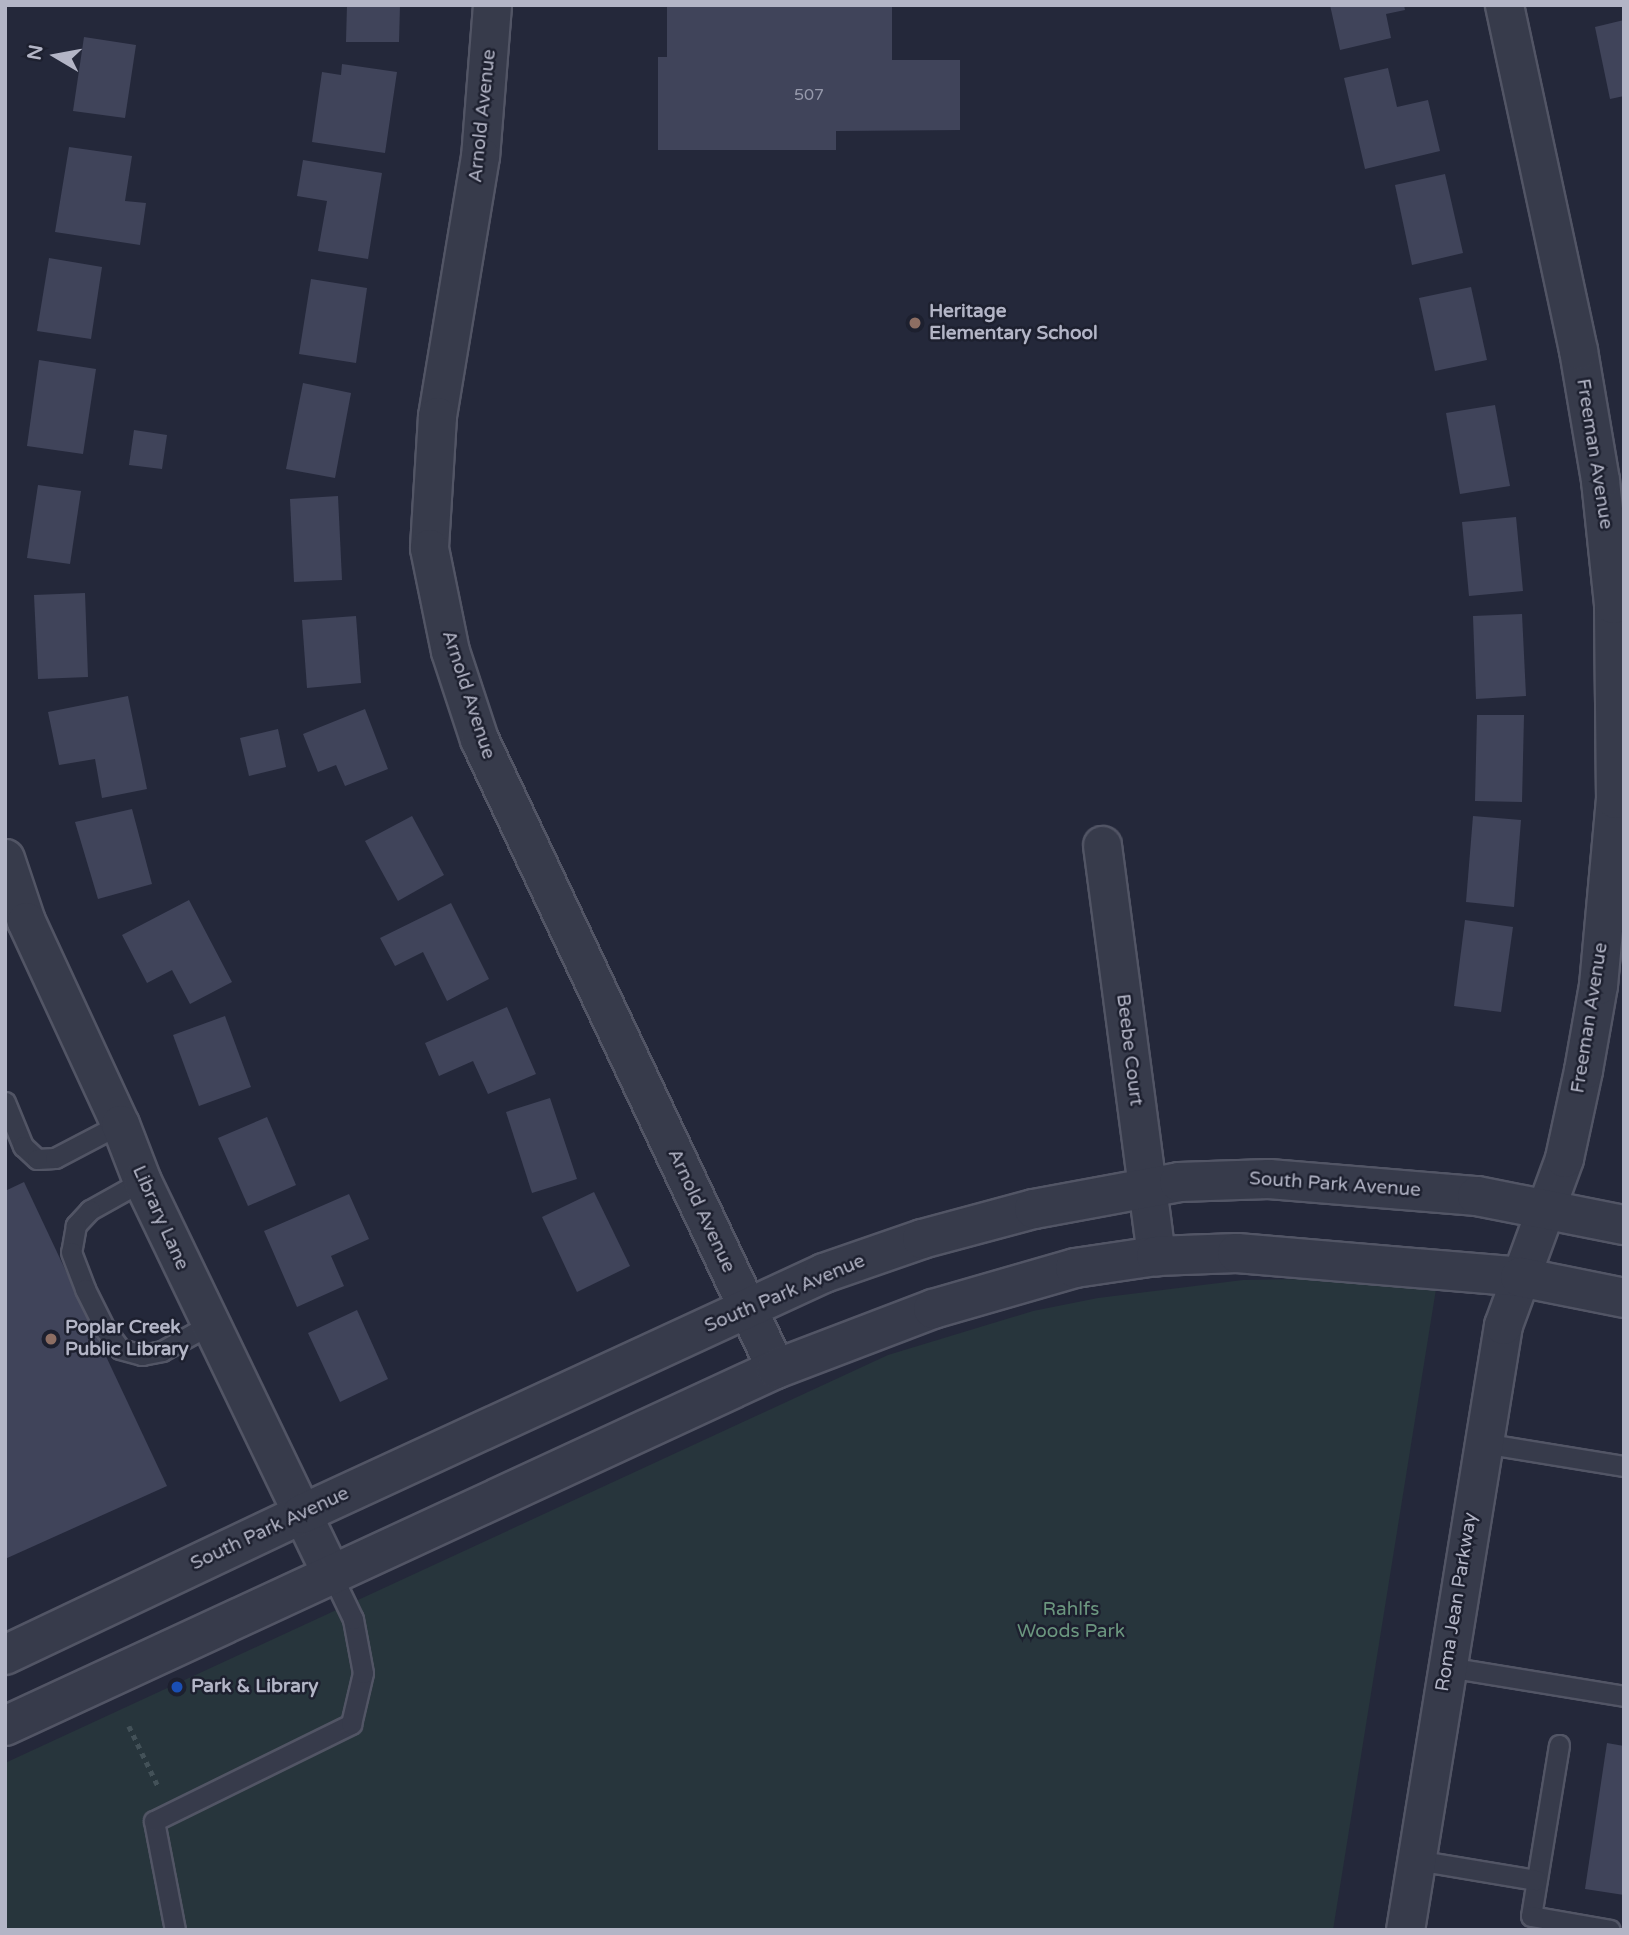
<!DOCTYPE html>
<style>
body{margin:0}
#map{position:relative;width:1629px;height:1935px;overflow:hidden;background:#24283a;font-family:"Varela Round",sans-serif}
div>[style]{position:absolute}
.green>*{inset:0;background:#27353c}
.building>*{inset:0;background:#40445a}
.path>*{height:4.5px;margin-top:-2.25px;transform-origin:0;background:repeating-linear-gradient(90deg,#435158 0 5px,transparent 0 10px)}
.roads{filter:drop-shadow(2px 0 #525565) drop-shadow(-2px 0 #525565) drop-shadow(0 2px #525565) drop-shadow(0 -2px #525565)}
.service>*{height:19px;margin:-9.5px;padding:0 9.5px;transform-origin:9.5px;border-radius:9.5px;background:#373b4b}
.minor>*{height:37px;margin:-18.5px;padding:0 18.5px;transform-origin:18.5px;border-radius:18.5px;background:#373b4b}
.tertiary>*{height:38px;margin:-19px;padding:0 19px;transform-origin:19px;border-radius:19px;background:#373b4b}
.dots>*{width:19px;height:19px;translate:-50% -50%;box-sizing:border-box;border:4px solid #1d202f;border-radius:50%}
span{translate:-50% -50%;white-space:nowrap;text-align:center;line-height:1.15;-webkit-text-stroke:5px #1d202f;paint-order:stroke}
.number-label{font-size:16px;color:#9699ab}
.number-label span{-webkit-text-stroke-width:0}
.street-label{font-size:19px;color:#b3b5c6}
.poi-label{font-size:19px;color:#b3b5c6;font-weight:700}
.left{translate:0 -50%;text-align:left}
.park-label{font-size:19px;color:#6b967f}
.frame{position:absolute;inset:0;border:7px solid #b3b5c6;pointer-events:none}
.north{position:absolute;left:21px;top:21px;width:70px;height:70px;-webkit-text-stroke:5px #1d202f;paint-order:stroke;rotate:280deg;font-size:19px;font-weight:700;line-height:28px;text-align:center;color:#b3b5c6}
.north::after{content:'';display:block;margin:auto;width:24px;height:32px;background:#b3b5c6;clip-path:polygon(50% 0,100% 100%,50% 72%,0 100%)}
</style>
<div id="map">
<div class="green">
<div style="clip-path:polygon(1313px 1279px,1385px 1282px,1436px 1289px,1333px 1930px,5px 1930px,5px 1763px,888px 1355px,1033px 1311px,1098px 1298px,1243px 1280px)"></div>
</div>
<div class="building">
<div style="clip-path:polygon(347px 5px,400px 5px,399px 42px,346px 42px)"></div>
<div style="clip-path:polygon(667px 5px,892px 5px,892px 60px,960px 60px,960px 130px,836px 131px,836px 150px,658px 150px,658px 57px,667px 57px)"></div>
<div style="clip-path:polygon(1330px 5px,1404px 5px,1405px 10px,1386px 14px,1391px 38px,1340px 50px)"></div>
<div style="clip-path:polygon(1624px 20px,1624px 96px,1610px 99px,1595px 27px)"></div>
<div style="clip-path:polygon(84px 37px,136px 45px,125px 118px,73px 111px)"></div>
<div style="clip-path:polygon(342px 64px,397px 72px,385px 153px,312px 142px,322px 72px,341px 75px)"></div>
<div style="clip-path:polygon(1388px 68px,1397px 107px,1428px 100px,1440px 151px,1365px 169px,1344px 78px)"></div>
<div style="clip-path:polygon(69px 147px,132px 156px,125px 201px,146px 203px,140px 245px,55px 232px)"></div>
<div style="clip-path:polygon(303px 160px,382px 173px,368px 259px,318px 251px,327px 201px,297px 196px)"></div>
<div style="clip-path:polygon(1445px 174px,1463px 253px,1412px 265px,1395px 185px)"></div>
<div style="clip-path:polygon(49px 258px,102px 267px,91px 339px,37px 331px)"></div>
<div style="clip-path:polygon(311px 279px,367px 288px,356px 363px,299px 354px)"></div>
<div style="clip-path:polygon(1471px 287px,1487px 360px,1435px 371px,1419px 298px)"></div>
<div style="clip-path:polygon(39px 360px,96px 369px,83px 454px,27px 446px)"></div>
<div style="clip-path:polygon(303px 383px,351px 393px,335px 478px,286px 469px)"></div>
<div style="clip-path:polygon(1495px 405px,1510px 486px,1460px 494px,1446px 413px)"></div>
<div style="clip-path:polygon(134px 430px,167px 435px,162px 469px,129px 465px)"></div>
<div style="clip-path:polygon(38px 485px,81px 491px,70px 564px,27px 558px)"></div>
<div style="clip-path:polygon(338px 496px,342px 580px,294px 582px,290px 499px)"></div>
<div style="clip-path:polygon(1516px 517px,1523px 591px,1469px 596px,1462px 522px)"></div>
<div style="clip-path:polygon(85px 593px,88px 677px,38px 679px,34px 595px)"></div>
<div style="clip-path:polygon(1522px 614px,1526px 696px,1476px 699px,1473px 616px)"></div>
<div style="clip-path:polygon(356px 616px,361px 683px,307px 688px,302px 620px)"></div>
<div style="clip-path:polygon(128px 696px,147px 789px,102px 798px,95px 759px,59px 765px,48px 712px)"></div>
<div style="clip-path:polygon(365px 709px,388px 769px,345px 786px,336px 765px,318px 772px,303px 734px)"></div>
<div style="clip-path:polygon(1477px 715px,1524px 715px,1522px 802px,1475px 801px)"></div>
<div style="clip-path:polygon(278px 729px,286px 767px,249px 776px,240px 738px)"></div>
<div style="clip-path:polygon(132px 809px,152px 884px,98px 899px,75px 822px)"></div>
<div style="clip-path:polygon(412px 816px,444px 875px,398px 901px,365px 841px)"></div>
<div style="clip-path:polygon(1473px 816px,1521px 820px,1514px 907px,1466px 902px)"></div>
<div style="clip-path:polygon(189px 900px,232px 982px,190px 1004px,172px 970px,147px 983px,122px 935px)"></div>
<div style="clip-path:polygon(451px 903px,489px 979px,447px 1001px,423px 952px,395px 966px,380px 938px)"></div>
<div style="clip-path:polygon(1465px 920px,1513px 927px,1501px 1012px,1454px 1006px)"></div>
<div style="clip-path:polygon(507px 1007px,536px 1074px,488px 1094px,473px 1061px,439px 1076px,425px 1043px)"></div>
<div style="clip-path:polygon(225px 1016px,251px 1087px,199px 1106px,173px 1035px)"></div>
<div style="clip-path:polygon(550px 1098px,577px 1179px,532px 1193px,506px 1112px)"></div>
<div style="clip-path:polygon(267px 1117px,296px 1185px,248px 1206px,218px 1138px)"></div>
<div style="clip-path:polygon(24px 1182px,167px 1486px,5px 1559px,5px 1191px)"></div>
<div style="clip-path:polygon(594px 1192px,630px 1266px,577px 1292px,542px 1217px)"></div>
<div style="clip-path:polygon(349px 1194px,369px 1239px,331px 1256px,344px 1286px,297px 1307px,264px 1231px)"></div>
<div style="clip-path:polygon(357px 1310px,388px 1379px,340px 1402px,308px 1333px)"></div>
<div style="clip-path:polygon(1607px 1743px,1624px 1746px,1624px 1895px,1585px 1889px)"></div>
</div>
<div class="path">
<div style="left:129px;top:1726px;width:69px;rotate:64.2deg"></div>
</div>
<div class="roads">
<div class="service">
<div style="left:5px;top:1102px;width:48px;rotate:67.8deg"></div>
<div style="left:23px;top:1146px;width:19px;rotate:43deg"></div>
<div style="left:37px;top:1159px;width:18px;rotate:-3deg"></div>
<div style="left:55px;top:1158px;width:73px;rotate:-27.6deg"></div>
<div style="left:142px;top:1181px;width:60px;rotate:150.9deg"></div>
<div style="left:90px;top:1210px;width:21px;rotate:133deg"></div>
<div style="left:76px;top:1225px;width:27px;rotate:100deg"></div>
<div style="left:71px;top:1252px;width:40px;rotate:69deg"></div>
<div style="left:85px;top:1289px;width:45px;rotate:63.4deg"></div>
<div style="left:105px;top:1329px;width:25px;rotate:53deg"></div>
<div style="left:120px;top:1349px;width:23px;rotate:15deg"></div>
<div style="left:142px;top:1355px;width:20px;rotate:-11deg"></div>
<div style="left:162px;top:1351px;width:54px;rotate:-29deg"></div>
<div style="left:1482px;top:1443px;width:144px;rotate:9.2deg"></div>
<div style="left:1447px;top:1667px;width:179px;rotate:9.3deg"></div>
<div style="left:1559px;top:1745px;width:173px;rotate:99.3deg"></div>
<div style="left:1531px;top:1916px;width:80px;rotate:10deg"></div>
<div style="left:1416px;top:1860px;width:122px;rotate:9.5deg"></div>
<div style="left:175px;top:1930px;width:111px;rotate:-100.9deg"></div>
<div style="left:154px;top:1821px;width:220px;rotate:-26.2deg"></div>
<div style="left:351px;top:1724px;width:52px;rotate:-76.8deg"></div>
<div style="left:363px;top:1673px;width:55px;rotate:-100.5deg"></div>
<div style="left:353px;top:1619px;width:51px;rotate:-115.6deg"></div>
</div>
<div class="minor">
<div style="left:492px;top:5px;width:151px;rotate:94.5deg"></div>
<div style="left:480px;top:156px;width:264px;rotate:99.4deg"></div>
<div style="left:437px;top:416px;width:132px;rotate:93.5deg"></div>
<div style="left:429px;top:548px;width:105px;rotate:78.5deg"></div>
<div style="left:450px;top:651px;width:93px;rotate:71.8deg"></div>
<div style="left:479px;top:739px;width:696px;rotate:64.76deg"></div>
<div style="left:1102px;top:845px;width:415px;rotate:82.5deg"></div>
<div style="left:5px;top:858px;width:66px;rotate:71.6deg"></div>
<div style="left:26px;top:921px;width:224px;rotate:65.2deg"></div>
<div style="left:120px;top:1124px;width:61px;rotate:68.9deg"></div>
<div style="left:142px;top:1181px;width:435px;rotate:64.3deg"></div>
<div style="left:1405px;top:1930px;width:613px;rotate:-80.8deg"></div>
<div style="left:1503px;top:1325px;width:178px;rotate:-69.9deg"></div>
<div style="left:1564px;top:1158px;width:90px;rotate:-77.8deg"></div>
<div style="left:1583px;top:1070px;width:86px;rotate:-80deg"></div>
<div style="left:1598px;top:985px;width:187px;rotate:-84.8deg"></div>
<div style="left:1615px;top:799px;width:195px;rotate:-90.6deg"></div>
<div style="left:1613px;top:604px;width:125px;rotate:-96deg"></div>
<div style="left:1600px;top:480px;width:132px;rotate:-99.6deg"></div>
<div style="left:1578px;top:350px;width:353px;rotate:-102.1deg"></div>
</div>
<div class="tertiary">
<div style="left:5px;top:1655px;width:329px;rotate:-25.4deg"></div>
<div style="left:302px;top:1514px;width:575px;rotate:-24.78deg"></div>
<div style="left:824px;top:1273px;width:104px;rotate:-19.1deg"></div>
<div style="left:922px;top:1239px;width:116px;rotate:-15deg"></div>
<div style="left:1034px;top:1209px;width:147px;rotate:-10.5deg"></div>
<div style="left:1179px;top:1182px;width:90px;rotate:-1.9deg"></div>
<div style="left:1269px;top:1179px;width:209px;rotate:4.7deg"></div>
<div style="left:1477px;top:1196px;width:150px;rotate:11.2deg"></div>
<div style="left:5px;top:1726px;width:850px;rotate:-24.85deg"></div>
<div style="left:776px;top:1369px;width:168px;rotate:-20.9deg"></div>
<div style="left:933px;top:1309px;width:148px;rotate:-16.1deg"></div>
<div style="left:1075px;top:1268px;width:82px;rotate:-8.4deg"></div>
<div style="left:1156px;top:1256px;width:81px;rotate:-2.1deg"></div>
<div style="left:1237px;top:1253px;width:284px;rotate:4.8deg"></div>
<div style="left:1520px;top:1277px;width:106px;rotate:11.4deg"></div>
</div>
</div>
<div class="dots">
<div style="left:915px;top:323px;background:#8d6e63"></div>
<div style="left:51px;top:1339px;background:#8d6e63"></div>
<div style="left:177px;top:1687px;background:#1a4fb4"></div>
</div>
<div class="number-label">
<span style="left:809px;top:95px">507</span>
</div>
<div class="street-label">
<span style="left:483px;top:116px;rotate:-84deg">Arnold Avenue</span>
<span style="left:1594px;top:454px;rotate:81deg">Freeman Avenue</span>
<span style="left:468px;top:695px;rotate:72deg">Arnold Avenue</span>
<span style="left:1590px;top:1018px;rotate:-81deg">Freeman Avenue</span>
<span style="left:1129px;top:1050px;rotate:83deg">Beebe Court</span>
<span style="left:1335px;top:1185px;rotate:4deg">South Park Avenue</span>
<span style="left:701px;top:1211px;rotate:65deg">Arnold Avenue</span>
<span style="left:160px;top:1218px;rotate:66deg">Library Lane</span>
<span style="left:785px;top:1294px;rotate:-23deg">South Park Avenue</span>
<span style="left:270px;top:1529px;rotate:-25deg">South Park Avenue</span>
<span style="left:1457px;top:1602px;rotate:-81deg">Roma Jean Parkway</span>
</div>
<div class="poi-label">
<span class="left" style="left:929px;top:323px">Heritage<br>Elementary School</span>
<span class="left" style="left:65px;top:1339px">Poplar Creek<br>Public Library</span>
<span class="left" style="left:191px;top:1687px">Park &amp; Library</span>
</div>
<div class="park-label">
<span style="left:1071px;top:1621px">Rahlfs<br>Woods Park</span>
</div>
<div class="frame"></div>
<div class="north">N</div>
</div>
